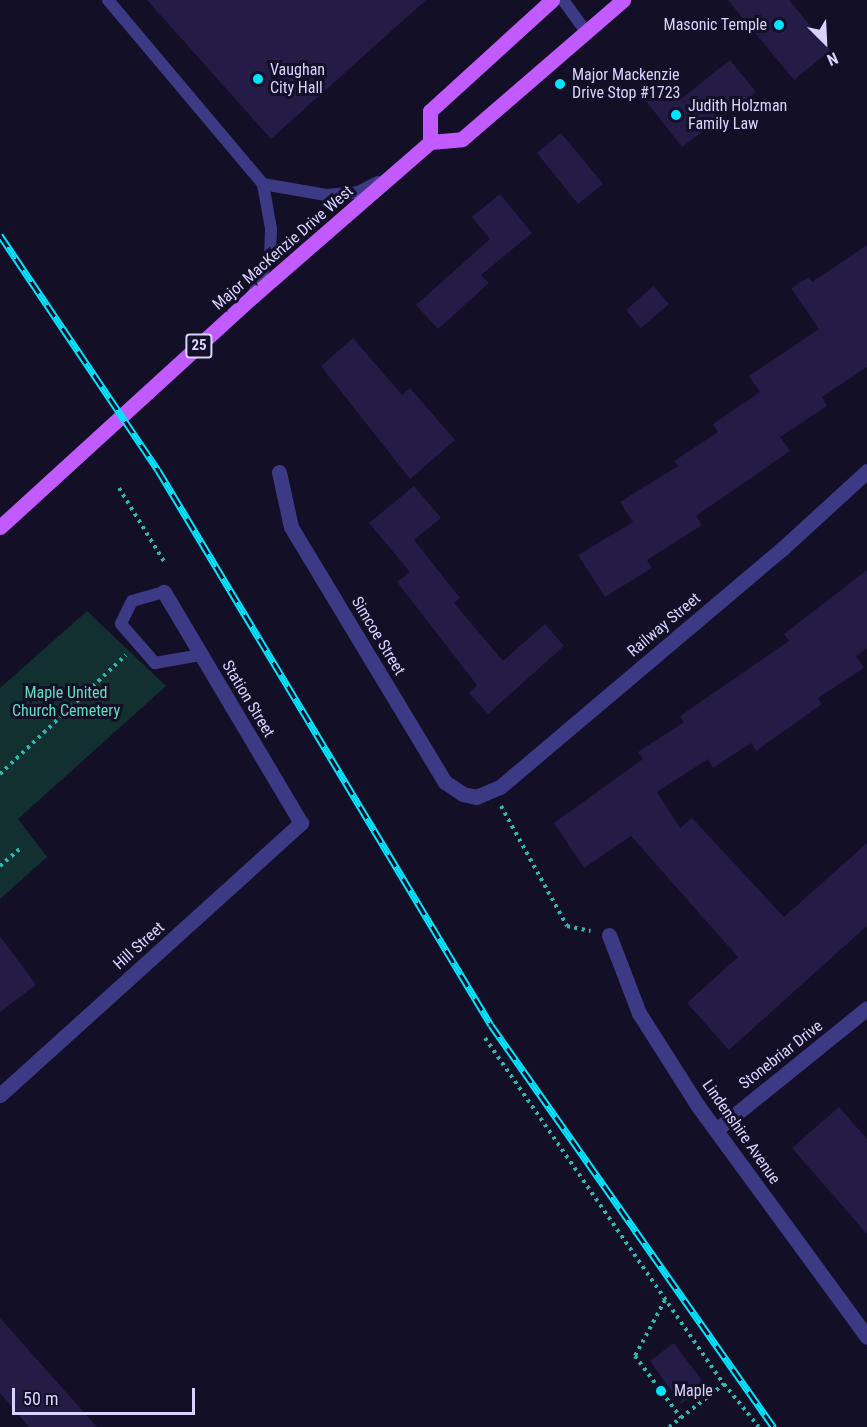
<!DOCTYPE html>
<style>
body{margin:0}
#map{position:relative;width:867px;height:1427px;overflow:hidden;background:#130f26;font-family:"Roboto Condensed",sans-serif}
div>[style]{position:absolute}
.green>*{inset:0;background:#12302f}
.building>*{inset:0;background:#241b47}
.path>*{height:4px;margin-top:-2px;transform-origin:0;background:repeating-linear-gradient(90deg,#2fb8b0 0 3px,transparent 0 7.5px)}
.lane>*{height:12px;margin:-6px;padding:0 6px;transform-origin:6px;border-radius:6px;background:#3d3a85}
.street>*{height:15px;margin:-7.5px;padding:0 7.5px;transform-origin:7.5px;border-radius:7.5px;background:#3d3a85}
.primary>*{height:15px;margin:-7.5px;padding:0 7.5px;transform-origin:7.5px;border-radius:7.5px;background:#c25bff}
.rail>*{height:7px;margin-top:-3.5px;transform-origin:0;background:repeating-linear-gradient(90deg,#130f26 0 14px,#00e5ff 0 28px);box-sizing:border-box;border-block:2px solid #00e5ff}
.dots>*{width:16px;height:16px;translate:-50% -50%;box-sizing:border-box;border:3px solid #130f26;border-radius:50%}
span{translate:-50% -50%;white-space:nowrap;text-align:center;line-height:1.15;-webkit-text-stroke:6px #130f26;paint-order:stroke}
.shield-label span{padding:2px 4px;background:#130f26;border:2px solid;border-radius:4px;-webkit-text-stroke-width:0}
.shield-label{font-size:15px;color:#d9d4ff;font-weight:700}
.poi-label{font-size:16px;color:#d9d4ff}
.right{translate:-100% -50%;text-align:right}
.left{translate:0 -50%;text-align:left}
.street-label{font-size:16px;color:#d9d4ff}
.park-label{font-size:16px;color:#5fe0c0}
.north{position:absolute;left:795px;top:12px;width:60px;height:60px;-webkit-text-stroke:4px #130f26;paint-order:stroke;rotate:156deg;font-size:16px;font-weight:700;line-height:24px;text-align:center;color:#d9d4ff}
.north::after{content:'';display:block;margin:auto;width:21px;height:27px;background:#d9d4ff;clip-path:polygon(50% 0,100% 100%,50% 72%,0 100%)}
.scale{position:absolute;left:12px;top:1388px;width:183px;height:27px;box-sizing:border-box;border:3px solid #d9d4ff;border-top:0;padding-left:8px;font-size:18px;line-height:21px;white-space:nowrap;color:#d9d4ff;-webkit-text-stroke:4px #130f26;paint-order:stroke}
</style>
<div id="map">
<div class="green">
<div style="clip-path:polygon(87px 611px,166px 686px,18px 819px,47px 857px,0 899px,0 688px)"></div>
</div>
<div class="building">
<div style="clip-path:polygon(147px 0,426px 0,271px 139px)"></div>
<div style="clip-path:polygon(728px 0,789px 0,830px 50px,794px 80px)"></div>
<div style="clip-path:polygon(730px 60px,756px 92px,682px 147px,646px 101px,670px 82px,682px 98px)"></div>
<div style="clip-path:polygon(561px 133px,603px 184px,578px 204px,537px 153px)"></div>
<div style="clip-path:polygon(500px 194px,532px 233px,481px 275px,489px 283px,438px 329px,416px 305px,490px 239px,472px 217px)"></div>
<div style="clip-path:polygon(867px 245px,867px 367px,822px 397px,827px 406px,780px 437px,790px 451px,696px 516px,702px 525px,647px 560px,652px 568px,605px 597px,578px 555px,633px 522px,620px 502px,678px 466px,674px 461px,718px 432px,713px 424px,760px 392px,749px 376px,819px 329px,791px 288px,809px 277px,812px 282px)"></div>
<div style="clip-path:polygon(653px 286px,669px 304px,641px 328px,626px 310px)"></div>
<div style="clip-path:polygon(353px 338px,402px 395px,410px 388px,455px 440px,410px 479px,321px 366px)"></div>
<div style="clip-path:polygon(414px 486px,441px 518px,414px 540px,460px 598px,454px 603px,503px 661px,545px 624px,564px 646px,488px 714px,469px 693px,477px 685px,397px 582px,410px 572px,369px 523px)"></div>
<div style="clip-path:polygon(867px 570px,867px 648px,856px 656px,864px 668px,818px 698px,822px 704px,756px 751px,751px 743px,713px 768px,708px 759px,657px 792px,680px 828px,692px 818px,784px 917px,867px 843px,867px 926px,729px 1050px,687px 1003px,738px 957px,631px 836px,584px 868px,554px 823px,643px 759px,638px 752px,684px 722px,680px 716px,789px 641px,784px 634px)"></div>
<div style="clip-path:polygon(0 936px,36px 985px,0 1012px)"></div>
<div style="clip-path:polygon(839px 1107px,867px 1139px,867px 1234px,792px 1148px)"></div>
<div style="clip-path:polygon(0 1318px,97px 1427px,29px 1427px,0 1393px)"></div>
<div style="clip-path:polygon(674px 1343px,706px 1386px,681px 1404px,650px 1361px)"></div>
</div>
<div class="path">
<div style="left:119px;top:488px;width:88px;rotate:58.5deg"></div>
<div style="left:0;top:774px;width:173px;rotate:-43.4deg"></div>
<div style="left:501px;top:806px;width:137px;rotate:61.2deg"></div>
<div style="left:567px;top:926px;width:24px;rotate:12deg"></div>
<div style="left:0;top:866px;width:29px;rotate:-41deg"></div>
<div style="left:485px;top:1038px;width:421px;rotate:55.4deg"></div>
<div style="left:724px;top:1384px;width:55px;rotate:50.9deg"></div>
<div style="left:665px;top:1300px;width:64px;rotate:118.2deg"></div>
<div style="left:635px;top:1356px;width:77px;rotate:53.4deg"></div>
<div style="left:669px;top:1427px;width:70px;rotate:-38deg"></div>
</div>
<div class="lane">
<div style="left:108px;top:0;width:241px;rotate:49.9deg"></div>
<div style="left:263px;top:184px;width:46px;rotate:79.9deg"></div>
<div style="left:271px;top:229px;width:25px;rotate:92deg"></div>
<div style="left:270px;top:254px;width:44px;rotate:112.5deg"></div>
<div style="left:563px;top:0;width:39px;rotate:54deg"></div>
<div style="left:263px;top:184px;width:64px;rotate:9.9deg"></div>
<div style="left:326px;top:195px;width:32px;rotate:-5deg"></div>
<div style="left:358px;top:192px;width:22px;rotate:-27deg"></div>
<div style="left:164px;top:592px;width:33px;rotate:164deg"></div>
<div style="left:132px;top:601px;width:25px;rotate:116deg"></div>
<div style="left:121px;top:624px;width:52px;rotate:48.9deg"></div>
<div style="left:155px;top:663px;width:47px;rotate:-9.9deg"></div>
</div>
<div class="street">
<div style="left:279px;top:472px;width:56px;rotate:77.7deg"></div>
<div style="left:291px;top:527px;width:298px;rotate:58.9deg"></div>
<div style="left:445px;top:782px;width:22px;rotate:34deg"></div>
<div style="left:463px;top:794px;width:13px;rotate:13deg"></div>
<div style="left:476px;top:797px;width:26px;rotate:-23deg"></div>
<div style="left:500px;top:787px;width:370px;rotate:-40.2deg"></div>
<div style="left:783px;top:548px;width:114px;rotate:-42.5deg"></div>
<div style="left:609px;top:935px;width:84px;rotate:69deg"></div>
<div style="left:639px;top:1013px;width:110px;rotate:57.6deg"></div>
<div style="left:698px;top:1106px;width:286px;rotate:53.8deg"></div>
<div style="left:0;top:1095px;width:406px;rotate:-42.1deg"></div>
<div style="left:301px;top:823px;width:269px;rotate:-120.7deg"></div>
<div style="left:716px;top:1130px;width:194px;rotate:-38.9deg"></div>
</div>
<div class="primary">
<div style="left:430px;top:142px;width:31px;rotate:-90deg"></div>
<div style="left:430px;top:111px;width:165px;rotate:-42.3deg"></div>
<div style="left:0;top:527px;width:343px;rotate:-42.4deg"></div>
<div style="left:253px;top:296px;width:235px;rotate:-41deg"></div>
<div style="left:430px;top:142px;width:32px;rotate:-5deg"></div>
<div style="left:462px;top:139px;width:213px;rotate:-40.8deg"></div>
</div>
<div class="rail">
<div style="left:0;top:235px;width:283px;rotate:56.1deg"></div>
<div style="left:158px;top:470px;width:647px;rotate:59.04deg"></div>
<div style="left:491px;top:1025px;width:492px;rotate:54.9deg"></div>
</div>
<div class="dots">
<div style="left:779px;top:25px;background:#00e5ff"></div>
<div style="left:258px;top:79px;background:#00e5ff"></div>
<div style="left:560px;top:84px;background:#00e5ff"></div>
<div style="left:676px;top:115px;background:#00e5ff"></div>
<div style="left:661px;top:1391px;background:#00e5ff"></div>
</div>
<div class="shield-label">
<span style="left:199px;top:346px">25</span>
</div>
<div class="poi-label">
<span class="right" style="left:767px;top:25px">Masonic Temple</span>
<span class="left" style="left:270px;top:79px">Vaughan<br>City Hall</span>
<span class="left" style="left:572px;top:84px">Major Mackenzie<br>Drive Stop #1723</span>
<span class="left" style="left:688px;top:115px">Judith Holzman<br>Family Law</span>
<span class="left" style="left:674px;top:1391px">Maple</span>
</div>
<div class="street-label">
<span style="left:283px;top:248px;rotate:-41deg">Major MacKenzie Drive West</span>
<span style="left:664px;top:625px;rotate:-40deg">Railway Street</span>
<span style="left:378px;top:636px;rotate:59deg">Simcoe Street</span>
<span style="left:248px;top:699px;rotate:59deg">Station Street</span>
<span style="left:139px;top:946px;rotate:-42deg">Hill Street</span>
<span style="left:781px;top:1055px;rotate:-38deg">Stonebriar Drive</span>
<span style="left:741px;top:1132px;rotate:55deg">Lindenshire Avenue</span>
</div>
<div class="park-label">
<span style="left:66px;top:702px">Maple United<br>Church Cemetery</span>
</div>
<div class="north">N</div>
<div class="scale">50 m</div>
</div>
